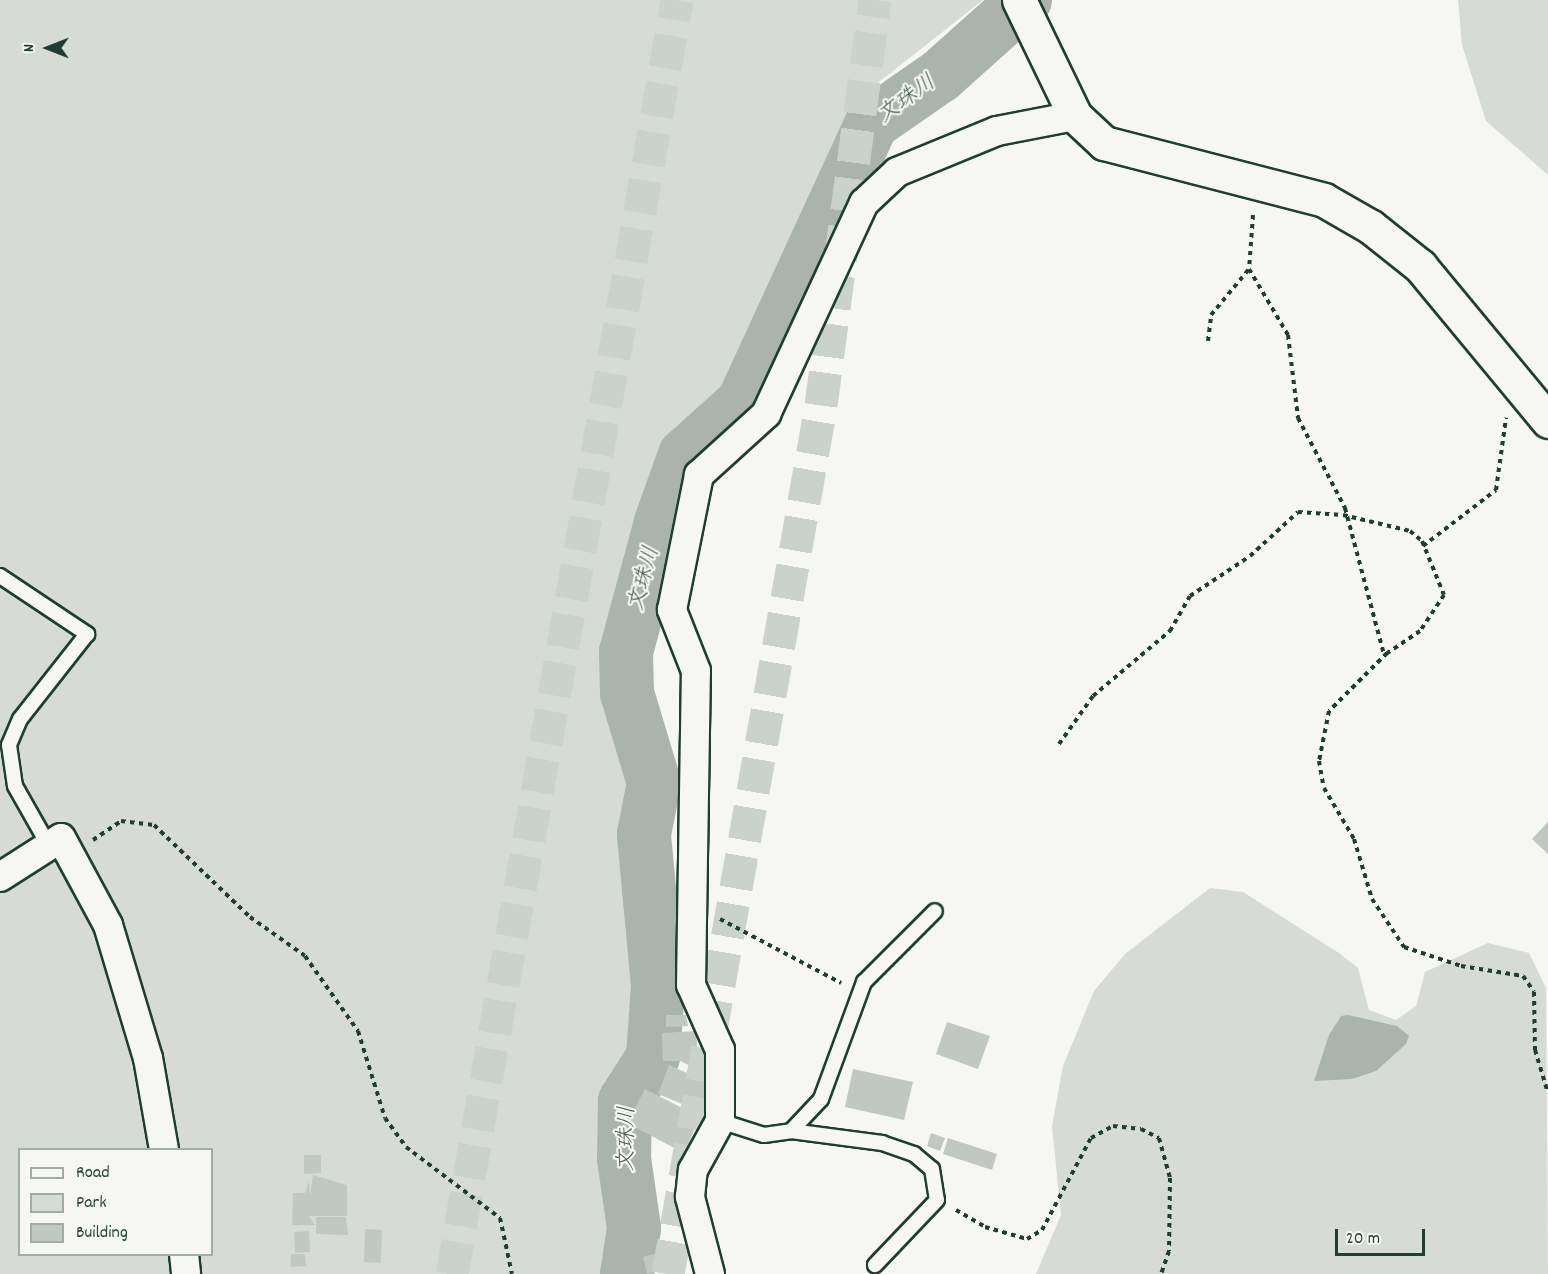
<!DOCTYPE html>
<meta charset="utf-8">
<style>
body{margin:0}
#map{position:relative;width:1548px;height:1274px;overflow:hidden;background:#f6f6f2;font-family:Dekko,"Klee One",sans-serif}
div>[style]{position:absolute}
.green>*{inset:0;background:#d6dbd6}
.water>*{inset:0;background:#aab3ae}
.river>*{height:54px;margin:-27px;padding:0 27px;transform-origin:27px;border-radius:27px;background:#aab3ae}
.building>*{inset:0;background:#c1c8c3}
.motorway-tunnel>*{height:33px;margin-top:-16.5px;transform-origin:0;background:repeating-linear-gradient(90deg,#cbd1cc 0 33px,transparent 0 49px)}
.path>*{height:4px;margin-top:-2px;transform-origin:0;background:repeating-linear-gradient(90deg,#1f3d34 0 4.5px,transparent 0 9px)}
.roads{filter:drop-shadow(2px 0 #1f3d34) drop-shadow(-2px 0 #1f3d34) drop-shadow(0 2px #1f3d34) drop-shadow(0 -2px #1f3d34)}
.service>*{height:14px;margin:-7px;padding:0 7px;transform-origin:7px;border-radius:7px;background:#f6f6f2}
.minor>*{height:28px;margin:-14px;padding:0 14px;transform-origin:14px;border-radius:14px;background:#f6f6f2}
.tertiary>*{height:33px;margin:-16.5px;padding:0 16.5px;transform-origin:16.5px;border-radius:16.5px;background:#f6f6f2}
span{translate:-50% -50%;white-space:nowrap;text-align:center;line-height:1.15;-webkit-text-stroke:4.5px #f6f6f2;paint-order:stroke}
.water-label{font-size:22px;color:#425a52;font-style:italic}
.legend{position:absolute;left:18px;top:1148px;width:195px;height:108px;box-sizing:border-box;background:#f6f6f2;border:2px solid #a0aca6;margin:0;padding:8px 10px;list-style:none;font-size:18px;color:#1f3d34}
.legend li{display:flex;align-items:center;gap:12px;height:30px}
.legend b{width:30px;border:2px solid #a0aca6}
.north{position:absolute;left:18px;top:18px;width:60px;height:60px;-webkit-text-stroke:4px #f6f6f2;paint-order:stroke;rotate:270deg;font-size:16px;font-weight:700;line-height:24px;text-align:center;color:#1f3d34}
.north::after{content:'';display:block;margin:auto;width:21px;height:27px;background:#1f3d34;clip-path:polygon(50% 0,100% 100%,50% 72%,0 100%)}
.scale{position:absolute;left:1335px;top:1229px;width:90px;height:27px;box-sizing:border-box;border:3px solid #1f3d34;border-top:0;padding-left:8px;font-size:18px;line-height:21px;white-space:nowrap;color:#1f3d34;-webkit-text-stroke:4px #f6f6f2;paint-order:stroke}
</style>
<div id="map">
<div class="green">
<div style="clip-path:polygon(evenodd,0 0,983px 0,865px 93px,783px 287px,727px 395px,672px 451px,614px 647px,615px 697px,647px 783px,634px 828px,651px 955px,645px 1056px,624px 1087px,621px 1110px,627px 1234px,622px 1274px,0 1274px,0 0,20px 1150px,212px 1150px,212px 1254px,20px 1254px,20px 1150px)"></div>
<div style="clip-path:polygon(1458px 0,1548px 0,1548px 175px,1486px 121px,1462px 45px)"></div>
<div style="clip-path:polygon(1210px 888px,1243px 892px,1339px 953px,1358px 968px,1369px 1010px,1396px 1020px,1416px 1006px,1425px 972px,1488px 943px,1529px 953px,1546px 988px,1548px 1274px,1036px 1274px,1061px 1215px,1052px 1126px,1063px 1066px,1094px 991px,1125px 954px)"></div>
</div>
<div class="water">
<div style="clip-path:polygon(1348px 1015px,1397px 1026px,1409px 1036px,1406px 1044px,1376px 1071px,1352px 1079px,1314px 1081px,1329px 1035px,1341px 1016px)"></div>
</div>
<div class="river">
<div style="left:627px;top:1274px;width:47px;rotate:-81.3deg"></div>
<div style="left:634px;top:1228px;width:70px;rotate:-98.2deg"></div>
<div style="left:624px;top:1159px;width:58px;rotate:-89deg"></div>
<div style="left:625px;top:1101px;width:52px;rotate:-57.5deg"></div>
<div style="left:653px;top:1057px;width:71px;rotate:-86deg"></div>
<div style="left:658px;top:986px;width:153px;rotate:-95.3deg"></div>
<div style="left:644px;top:834px;width:52px;rotate:-78.9deg"></div>
<div style="left:654px;top:783px;width:94px;rotate:-106.7deg"></div>
<div style="left:627px;top:693px;width:41px;rotate:-91.4deg"></div>
<div style="left:626px;top:652px;width:135px;rotate:-74.9deg"></div>
<div style="left:661px;top:522px;width:71px;rotate:-70.3deg"></div>
<div style="left:685px;top:455px;width:78px;rotate:-41.9deg"></div>
<div style="left:743px;top:403px;width:308px;rotate:-65.3deg"></div>
<div style="left:872px;top:123px;width:83px;rotate:-34.7deg"></div>
<div style="left:940px;top:76px;width:114px;rotate:-41.8deg"></div>
</div>
<div class="building">
<div style="clip-path:polygon(1548px 822px,1548px 854px,1532px 839px)"></div>
<div style="clip-path:polygon(666px 1015px,686px 1015px,688px 1026px,666px 1027px)"></div>
<div style="clip-path:polygon(947px 1022px,990px 1036px,978px 1069px,936px 1054px)"></div>
<div style="clip-path:polygon(696px 1031px,699px 1070px,680px 1061px,663px 1061px,662px 1033px)"></div>
<div style="clip-path:polygon(669px 1065px,711px 1084px,699px 1111px,658px 1094px)"></div>
<div style="clip-path:polygon(853px 1069px,913px 1082px,904px 1120px,845px 1107px)"></div>
<div style="clip-path:polygon(645px 1089px,700px 1117px,684px 1153px,627px 1123px)"></div>
<div style="clip-path:polygon(931px 1133px,945px 1138px,940px 1151px,927px 1146px)"></div>
<div style="clip-path:polygon(948px 1138px,997px 1154px,992px 1170px,943px 1154px)"></div>
<div style="clip-path:polygon(304px 1155px,321px 1155px,321px 1173px,304px 1174px)"></div>
<div style="clip-path:polygon(313px 1175px,347px 1185px,347px 1216px,309px 1216px,315px 1225px,292px 1225px,293px 1193px,305px 1193px,309px 1181px,310px 1195px)"></div>
<div style="clip-path:polygon(316px 1217px,346px 1217px,348px 1235px,316px 1234px)"></div>
<div style="clip-path:polygon(365px 1229px,382px 1230px,381px 1263px,364px 1262px)"></div>
<div style="clip-path:polygon(309px 1231px,310px 1252px,295px 1253px,294px 1232px)"></div>
<div style="clip-path:polygon(668px 1250px,673px 1268px,647px 1274px,643px 1257px)"></div>
<div style="clip-path:polygon(291px 1254px,305px 1254px,306px 1266px,291px 1267px)"></div>
</div>
<div class="motorway-tunnel">
<div style="left:452px;top:1274px;width:1294px;rotate:-79.98deg"></div>
<div style="left:668px;top:1274px;width:882px;rotate:-80.01deg"></div>
<div style="left:821px;top:405px;width:409px;rotate:-82.4deg"></div>
</div>
<div class="path">
<div style="left:1253px;top:215px;width:54px;rotate:94.2deg"></div>
<div style="left:1249px;top:269px;width:77px;rotate:59.4deg"></div>
<div style="left:1288px;top:335px;width:84px;rotate:83.1deg"></div>
<div style="left:1298px;top:418px;width:102px;rotate:62.4deg"></div>
<div style="left:1345px;top:508px;width:152px;rotate:75.1deg"></div>
<div style="left:1208px;top:341px;width:26px;rotate:-83deg"></div>
<div style="left:1211px;top:315px;width:60px;rotate:-50.4deg"></div>
<div style="left:1423px;top:546px;width:92px;rotate:-37.5deg"></div>
<div style="left:1496px;top:490px;width:73px;rotate:-82.1deg"></div>
<div style="left:1059px;top:744px;width:59px;rotate:-54.7deg"></div>
<div style="left:1093px;top:696px;width:101px;rotate:-40.2deg"></div>
<div style="left:1170px;top:631px;width:40px;rotate:-60.3deg"></div>
<div style="left:1190px;top:596px;width:72px;rotate:-33.7deg"></div>
<div style="left:1250px;top:556px;width:65px;rotate:-42.5deg"></div>
<div style="left:1298px;top:512px;width:45px;rotate:3.8deg"></div>
<div style="left:1343px;top:515px;width:69px;rotate:13.4deg"></div>
<div style="left:1410px;top:531px;width:16px;rotate:40deg"></div>
<div style="left:1422px;top:541px;width:58px;rotate:67.8deg"></div>
<div style="left:1444px;top:595px;width:43px;rotate:123.7deg"></div>
<div style="left:1420px;top:631px;width:40px;rotate:146deg"></div>
<div style="left:1387px;top:653px;width:82px;rotate:135deg"></div>
<div style="left:1329px;top:711px;width:51px;rotate:101.3deg"></div>
<div style="left:1319px;top:761px;width:27px;rotate:80deg"></div>
<div style="left:1324px;top:788px;width:59px;rotate:59.5deg"></div>
<div style="left:1354px;top:839px;width:63px;rotate:73.3deg"></div>
<div style="left:1372px;top:899px;width:58px;rotate:56.3deg"></div>
<div style="left:1404px;top:947px;width:60px;rotate:18.4deg"></div>
<div style="left:1461px;top:966px;width:63px;rotate:9.2deg"></div>
<div style="left:1523px;top:976px;width:19px;rotate:55deg"></div>
<div style="left:1534px;top:992px;width:58px;rotate:89deg"></div>
<div style="left:1535px;top:1050px;width:45px;rotate:73.2deg"></div>
<div style="left:93px;top:840px;width:34px;rotate:-34deg"></div>
<div style="left:121px;top:821px;width:33px;rotate:7deg"></div>
<div style="left:154px;top:825px;width:133px;rotate:43.8deg"></div>
<div style="left:250px;top:917px;width:67px;rotate:35.3deg"></div>
<div style="left:305px;top:956px;width:92px;rotate:54.8deg"></div>
<div style="left:358px;top:1031px;width:91px;rotate:72.8deg"></div>
<div style="left:385px;top:1118px;width:36px;rotate:54deg"></div>
<div style="left:406px;top:1147px;width:118px;rotate:37.1deg"></div>
<div style="left:500px;top:1218px;width:57px;rotate:77.9deg"></div>
<div style="left:720px;top:919px;width:137px;rotate:27.9deg"></div>
<div style="left:956px;top:1210px;width:34px;rotate:30deg"></div>
<div style="left:985px;top:1227px;width:44px;rotate:15.9deg"></div>
<div style="left:1027px;top:1239px;width:17px;rotate:-31deg"></div>
<div style="left:1042px;top:1230px;width:104px;rotate:-62deg"></div>
<div style="left:1091px;top:1138px;width:25px;rotate:-29deg"></div>
<div style="left:1113px;top:1126px;width:28px;rotate:6deg"></div>
<div style="left:1141px;top:1129px;width:20px;rotate:27deg"></div>
<div style="left:1159px;top:1138px;width:41px;rotate:74.6deg"></div>
<div style="left:1170px;top:1178px;width:73px;rotate:90.8deg"></div>
<div style="left:1169px;top:1251px;width:24px;rotate:109deg"></div>
</div>
<div class="roads">
<div class="service">
<div style="left:0;top:576px;width:105px;rotate:33.7deg"></div>
<div style="left:87px;top:634px;width:108px;rotate:128.2deg"></div>
<div style="left:20px;top:719px;width:28px;rotate:113deg"></div>
<div style="left:9px;top:745px;width:41px;rotate:81.7deg"></div>
<div style="left:15px;top:786px;width:69px;rotate:60.5deg"></div>
<div style="left:720px;top:1121px;width:46px;rotate:17.7deg"></div>
<div style="left:764px;top:1135px;width:27px;rotate:-8deg"></div>
<div style="left:791px;top:1131px;width:44px;rotate:-46.8deg"></div>
<div style="left:821px;top:1099px;width:125px;rotate:-69.8deg"></div>
<div style="left:864px;top:982px;width:100px;rotate:-45deg"></div>
<div style="left:791px;top:1131px;width:92px;rotate:7.5deg"></div>
<div style="left:882px;top:1143px;width:34px;rotate:19deg"></div>
<div style="left:914px;top:1154px;width:23px;rotate:40deg"></div>
<div style="left:932px;top:1169px;width:31px;rotate:81deg"></div>
<div style="left:937px;top:1200px;width:90px;rotate:133.6deg"></div>
</div>
<div class="minor">
<div style="left:0;top:877px;width:72px;rotate:-32.6deg"></div>
<div style="left:61px;top:838px;width:99px;rotate:61.6deg"></div>
<div style="left:108px;top:925px;width:139px;rotate:73.3deg"></div>
<div style="left:148px;top:1058px;width:93px;rotate:80.1deg"></div>
<div style="left:184px;top:1254px;width:20px;rotate:84deg"></div>
<div style="left:710px;top:1274px;width:80px;rotate:-104.6deg"></div>
<div style="left:690px;top:1197px;width:27px;rotate:-84deg"></div>
<div style="left:693px;top:1170px;width:56px;rotate:-61.1deg"></div>
<div style="left:720px;top:1121px;width:71px;rotate:-90deg"></div>
<div style="left:720px;top:1050px;width:71px;rotate:-114deg"></div>
<div style="left:691px;top:985px;width:314px;rotate:-89.1deg"></div>
<div style="left:696px;top:671px;width:66px;rotate:-111.5deg"></div>
<div style="left:672px;top:610px;width:138px;rotate:-78.7deg"></div>
<div style="left:699px;top:475px;width:91px;rotate:-42.3deg"></div>
<div style="left:766px;top:414px;width:233px;rotate:-65.1deg"></div>
<div style="left:864px;top:203px;width:45px;rotate:-43.2deg"></div>
<div style="left:897px;top:172px;width:108px;rotate:-22.3deg"></div>
<div style="left:997px;top:131px;width:79px;rotate:-10.9deg"></div>
</div>
<div class="tertiary">
<div style="left:1019px;top:0;width:129px;rotate:64.2deg"></div>
<div style="left:1075px;top:116px;width:40px;rotate:43deg"></div>
<div style="left:1104px;top:143px;width:227px;rotate:14.5deg"></div>
<div style="left:1324px;top:200px;width:54px;rotate:29.9deg"></div>
<div style="left:1371px;top:227px;width:63px;rotate:38.5deg"></div>
<div style="left:1420px;top:266px;width:201px;rotate:50.4deg"></div>
</div>
</div>
<div class="water-label">
<span style="left:907px;top:100px;rotate:-36deg">文珠川</span>
<span style="left:645px;top:579px;rotate:-75deg">文珠川</span>
<span style="left:628px;top:1139px;rotate:-89deg">文珠川</span>
</div>
<ul class="legend">
<li><b style="height:8px;background:#f6f6f2"></b>Road</li>
<li><b style="height:16px;background:#d6dbd6"></b>Park</li>
<li><b style="height:16px;background:#c1c8c3"></b>Building</li>
</ul>
<div class="north">N</div>
<div class="scale">20 m</div>
</div>
